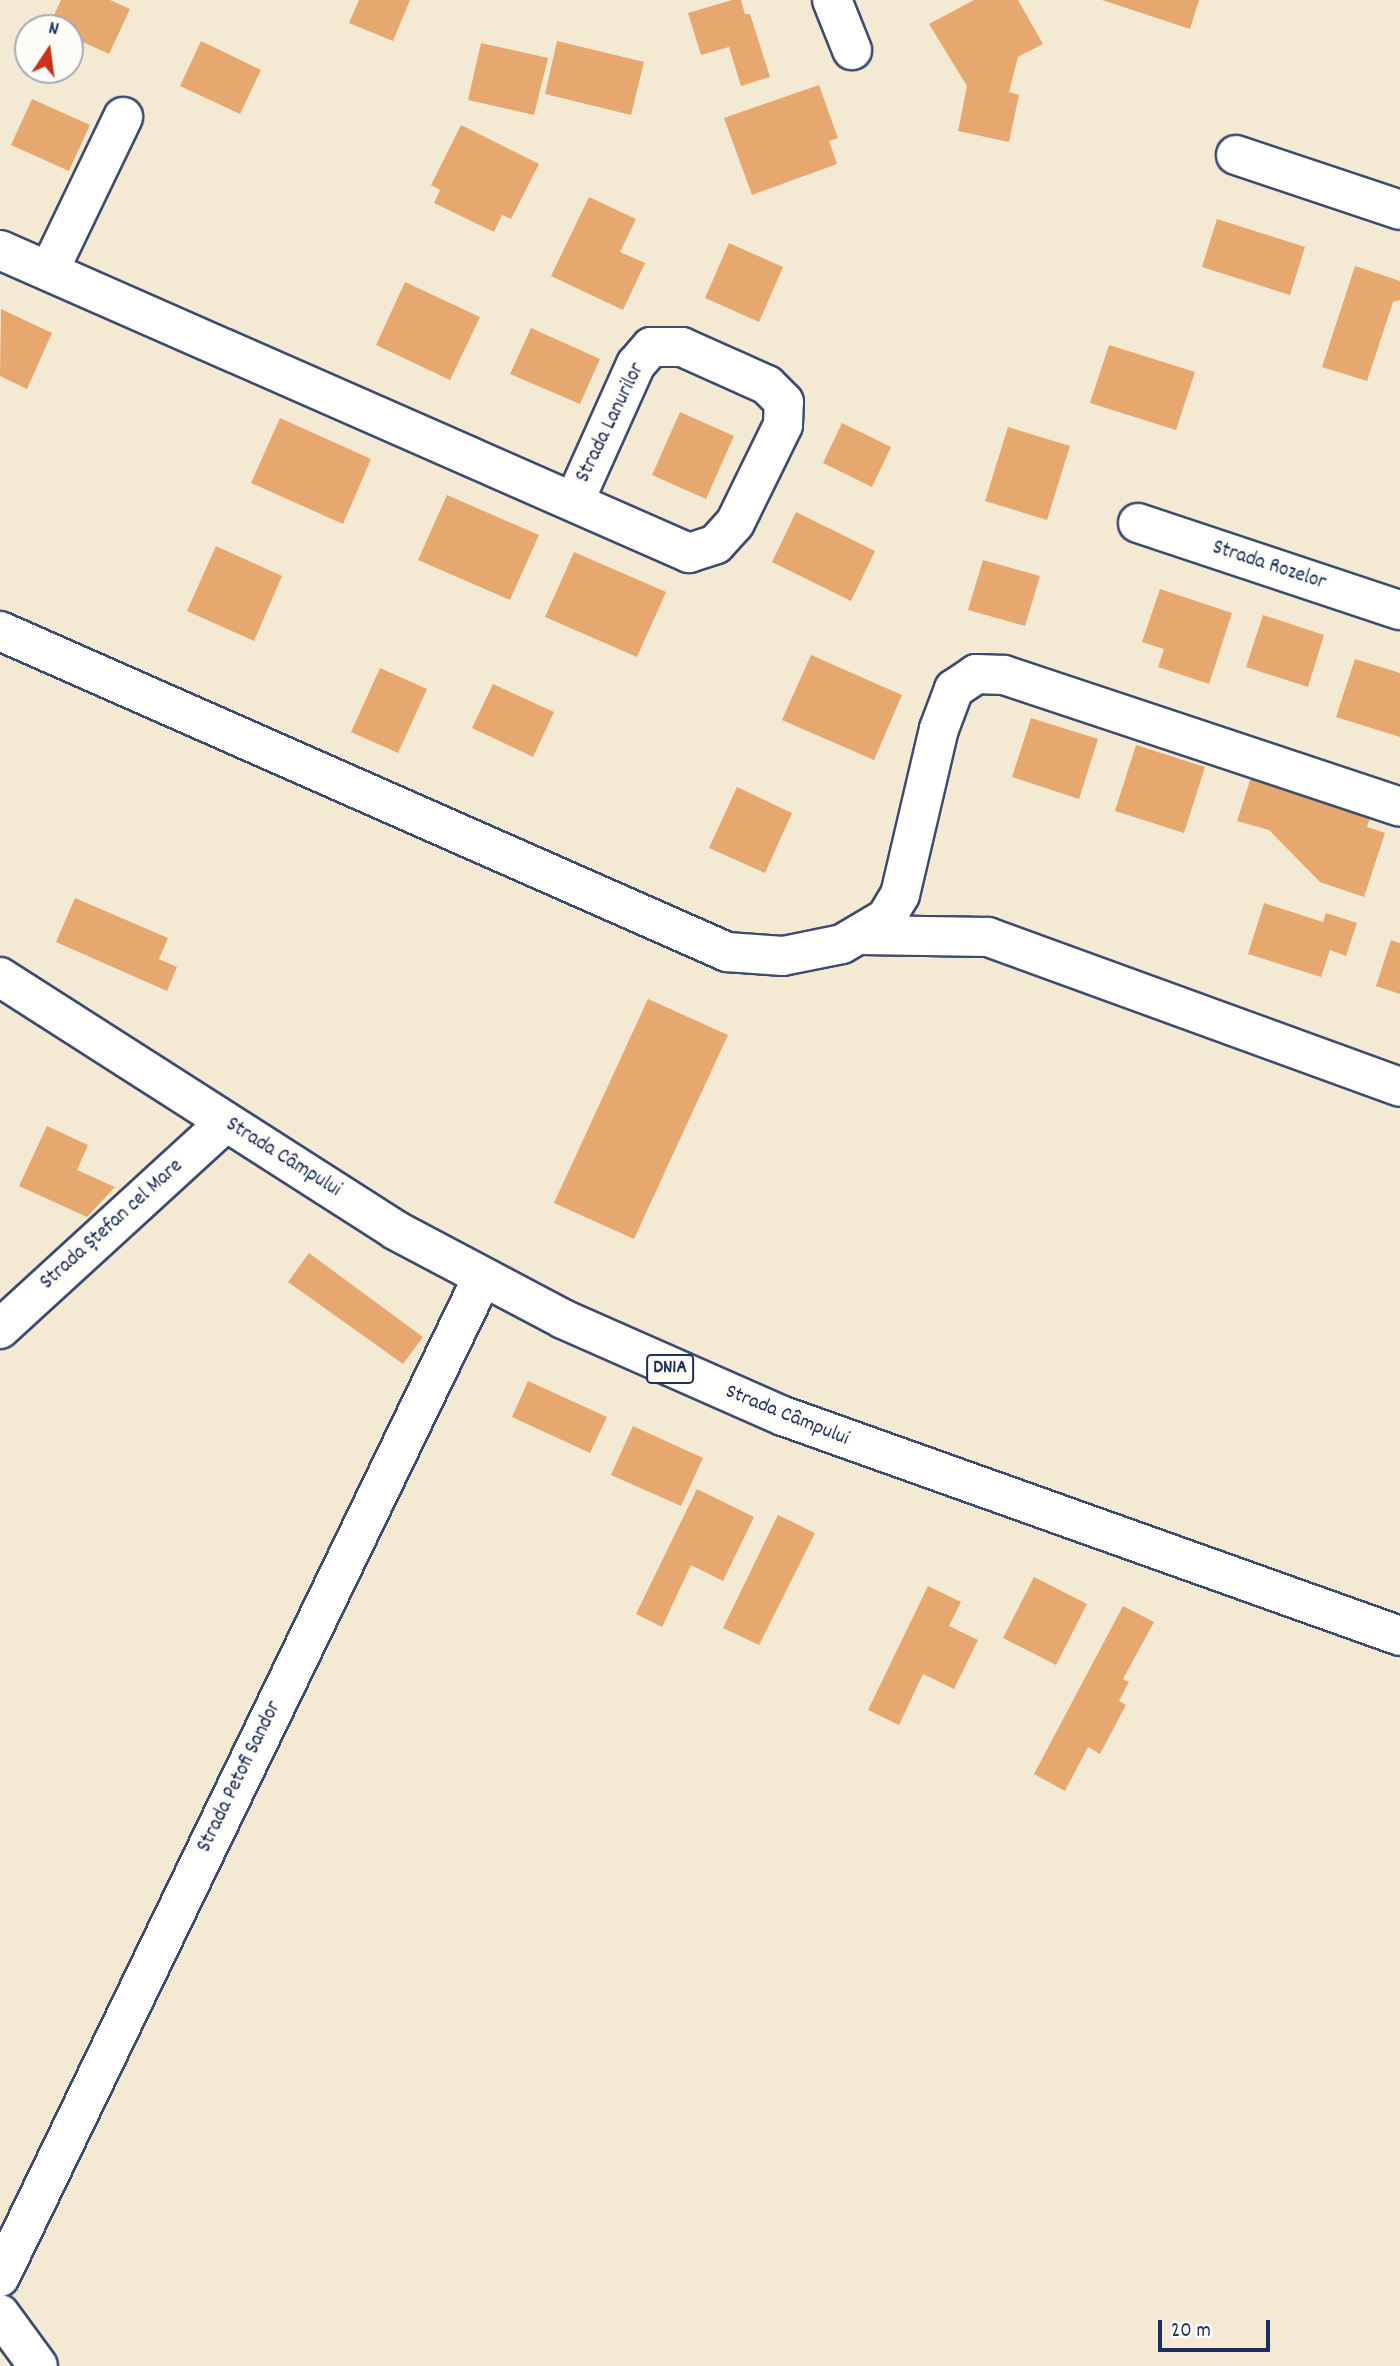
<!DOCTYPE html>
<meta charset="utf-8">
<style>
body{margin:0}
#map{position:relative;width:1400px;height:2366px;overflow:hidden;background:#f4ead4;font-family:Dekko,sans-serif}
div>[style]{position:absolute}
.building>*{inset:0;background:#e6a86e}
.roads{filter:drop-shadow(2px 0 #3c4b70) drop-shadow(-2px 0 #3c4b70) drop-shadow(0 2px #3c4b70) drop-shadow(0 -2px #3c4b70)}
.minor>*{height:38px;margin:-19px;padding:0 19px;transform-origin:19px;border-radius:19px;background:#fff}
.major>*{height:38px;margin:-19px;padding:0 19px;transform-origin:19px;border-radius:19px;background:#fff}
span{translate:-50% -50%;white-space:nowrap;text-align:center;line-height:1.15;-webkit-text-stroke:7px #fdfcf7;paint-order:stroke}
.shield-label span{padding:2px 5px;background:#fdfcf7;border:2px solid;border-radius:5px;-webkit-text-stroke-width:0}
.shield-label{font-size:19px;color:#1b2f5e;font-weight:700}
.street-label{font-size:21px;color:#1b2f5e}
.north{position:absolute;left:14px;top:14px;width:70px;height:70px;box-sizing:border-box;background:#fdfcf7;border:2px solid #a3aaba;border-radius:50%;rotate:13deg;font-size:19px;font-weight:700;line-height:28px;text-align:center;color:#1b2f5e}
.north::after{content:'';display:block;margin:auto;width:24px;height:32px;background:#c8321e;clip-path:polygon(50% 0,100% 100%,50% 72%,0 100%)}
.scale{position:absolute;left:1158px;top:2320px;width:112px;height:32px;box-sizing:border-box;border:4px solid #1b2f5e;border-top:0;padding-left:9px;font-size:21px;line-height:24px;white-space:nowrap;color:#1b2f5e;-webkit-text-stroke:5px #fdfcf7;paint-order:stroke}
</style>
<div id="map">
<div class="building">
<div style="clip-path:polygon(61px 0,110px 0,130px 9px,109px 54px,70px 36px,70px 28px,49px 26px)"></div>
<div style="clip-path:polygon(359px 0,410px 0,393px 41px,349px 23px)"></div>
<div style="clip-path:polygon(732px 0,741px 0,745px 14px,750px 14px,770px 77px,741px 86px,729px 47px,701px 55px,688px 13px)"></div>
<div style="clip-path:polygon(974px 0,1018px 0,1043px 44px,1018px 57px,1009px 92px,1019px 95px,1009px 142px,958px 131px,967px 86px,929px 24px)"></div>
<div style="clip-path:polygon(1102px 0,1199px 0,1190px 29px)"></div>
<div style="clip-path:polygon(201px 41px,261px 70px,240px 114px,180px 86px)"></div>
<div style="clip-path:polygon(557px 41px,644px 62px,631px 115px,545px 94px)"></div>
<div style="clip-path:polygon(481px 43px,548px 58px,534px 115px,468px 100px)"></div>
<div style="clip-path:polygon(819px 85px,838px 138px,829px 141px,837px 164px,752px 195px,724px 118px)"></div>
<div style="clip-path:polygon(32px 99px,90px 125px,69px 171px,11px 145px)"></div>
<div style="clip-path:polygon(461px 125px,539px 164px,511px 219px,502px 215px,494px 232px,434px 203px,440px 190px,431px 185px)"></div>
<div style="clip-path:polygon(589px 197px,636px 219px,620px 252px,645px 263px,623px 310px,551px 276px)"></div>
<div style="clip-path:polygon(1217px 219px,1305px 247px,1290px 295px,1202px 267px)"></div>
<div style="clip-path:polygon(729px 243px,783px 267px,759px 322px,705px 298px)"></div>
<div style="clip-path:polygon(1355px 266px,1400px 281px,1400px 300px,1393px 302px,1367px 381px,1322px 367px)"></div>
<div style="clip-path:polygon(405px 282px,480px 317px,450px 380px,376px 345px)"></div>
<div style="clip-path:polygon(1px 309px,52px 333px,27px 389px,0 376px)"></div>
<div style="clip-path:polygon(531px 328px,600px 359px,580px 404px,510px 374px)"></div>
<div style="clip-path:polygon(1109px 345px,1195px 372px,1176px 430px,1090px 403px)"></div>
<div style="clip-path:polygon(680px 412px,734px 436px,706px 499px,652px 475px)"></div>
<div style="clip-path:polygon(280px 418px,371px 459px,343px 524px,251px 483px)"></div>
<div style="clip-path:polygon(842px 423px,891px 447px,872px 487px,823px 463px)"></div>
<div style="clip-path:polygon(1008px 427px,1070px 446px,1047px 520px,985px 501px)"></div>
<div style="clip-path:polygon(447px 495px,539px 535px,510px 600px,418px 560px)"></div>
<div style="clip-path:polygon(796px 512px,875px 551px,851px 601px,772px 562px)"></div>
<div style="clip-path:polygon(216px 546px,282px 576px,254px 641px,187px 611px)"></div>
<div style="clip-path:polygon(574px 552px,666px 592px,637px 657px,545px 617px)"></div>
<div style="clip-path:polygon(983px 560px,1040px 576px,1025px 626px,968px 610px)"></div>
<div style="clip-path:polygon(1160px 589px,1232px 613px,1209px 684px,1158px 667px,1164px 649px,1142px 642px)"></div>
<div style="clip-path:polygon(1263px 615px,1324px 635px,1308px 687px,1246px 667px)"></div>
<div style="clip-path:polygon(811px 655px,902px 695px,874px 760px,782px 720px)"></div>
<div style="clip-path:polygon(1355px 659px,1400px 673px,1400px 737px,1336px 717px)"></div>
<div style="clip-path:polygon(380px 668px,427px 689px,398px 753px,351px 732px)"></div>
<div style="clip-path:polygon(493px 684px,554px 712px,533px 757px,472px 728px)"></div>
<div style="clip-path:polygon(1031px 718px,1098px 739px,1079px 799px,1012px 777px)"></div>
<div style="clip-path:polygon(1136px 745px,1205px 767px,1184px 833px,1115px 811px)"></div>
<div style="clip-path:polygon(1253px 771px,1373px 809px,1367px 827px,1385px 833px,1364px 897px,1320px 882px,1269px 830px,1237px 821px)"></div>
<div style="clip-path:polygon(737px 787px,792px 813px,765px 873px,709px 848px)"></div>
<div style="clip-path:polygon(75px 898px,168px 938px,159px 959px,177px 967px,167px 991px,56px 942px)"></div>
<div style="clip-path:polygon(1264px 903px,1323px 922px,1326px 913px,1357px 923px,1346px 956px,1330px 950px,1321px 977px,1248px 954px)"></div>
<div style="clip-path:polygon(1391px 940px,1400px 943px,1400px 994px,1376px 986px)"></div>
<div style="clip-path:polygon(648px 999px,728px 1035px,634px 1239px,554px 1203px)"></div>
<div style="clip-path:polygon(47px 1126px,88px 1145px,77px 1170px,115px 1187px,87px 1217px,19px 1186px)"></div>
<div style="clip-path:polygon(309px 1253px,423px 1337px,403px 1364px,288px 1282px)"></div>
<div style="clip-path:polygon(528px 1381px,607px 1417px,590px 1453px,512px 1417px)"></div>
<div style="clip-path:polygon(633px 1426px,703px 1458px,681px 1506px,611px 1475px)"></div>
<div style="clip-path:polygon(697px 1489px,754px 1517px,723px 1581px,691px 1565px,662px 1627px,636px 1614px)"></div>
<div style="clip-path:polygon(778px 1515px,815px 1533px,759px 1645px,723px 1628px)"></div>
<div style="clip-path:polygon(1034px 1577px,1087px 1604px,1056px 1665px,1003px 1638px)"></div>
<div style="clip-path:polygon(928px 1586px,961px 1602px,949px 1626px,978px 1640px,954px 1689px,923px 1674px,899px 1725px,868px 1710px)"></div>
<div style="clip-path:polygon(1123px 1606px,1154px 1622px,1123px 1679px,1129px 1682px,1119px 1701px,1126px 1705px,1100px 1754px,1088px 1747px,1065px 1791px,1034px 1774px)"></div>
</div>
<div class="roads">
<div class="minor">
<div style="left:832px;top:0;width:54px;rotate:68.2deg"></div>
<div style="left:1236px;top:155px;width:173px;rotate:18.5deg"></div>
<div style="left:0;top:250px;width:753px;rotate:23.74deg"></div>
<div style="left:689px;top:553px;width:28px;rotate:-18deg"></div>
<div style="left:716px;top:544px;width:28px;rotate:-48deg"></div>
<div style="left:735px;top:523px;width:109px;rotate:-63.9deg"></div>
<div style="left:783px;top:425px;width:23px;rotate:-88deg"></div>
<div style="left:784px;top:402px;width:24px;rotate:-135deg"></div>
<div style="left:767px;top:385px;width:93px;rotate:-155.9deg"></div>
<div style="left:682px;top:347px;width:31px;rotate:180deg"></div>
<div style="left:651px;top:347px;width:23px;rotate:131deg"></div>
<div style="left:636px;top:364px;width:151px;rotate:114.2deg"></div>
<div style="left:49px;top:271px;width:171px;rotate:-64.3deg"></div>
<div style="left:1138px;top:523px;width:276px;rotate:18.4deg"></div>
<div style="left:0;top:631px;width:795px;rotate:23.82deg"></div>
<div style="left:727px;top:952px;width:56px;rotate:4.1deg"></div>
<div style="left:783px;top:956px;width:60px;rotate:-11.5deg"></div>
<div style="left:842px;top:944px;width:51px;rotate:-30.6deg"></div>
<div style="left:886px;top:918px;width:27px;rotate:-59deg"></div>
<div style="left:900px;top:895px;width:171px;rotate:-76.8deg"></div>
<div style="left:939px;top:729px;width:43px;rotate:-69.4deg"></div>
<div style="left:954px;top:689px;width:27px;rotate:-34deg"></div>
<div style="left:976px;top:674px;width:28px;rotate:2deg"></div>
<div style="left:1004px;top:675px;width:417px;rotate:18.4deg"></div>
<div style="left:862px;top:935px;width:126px;rotate:0.9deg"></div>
<div style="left:988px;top:937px;width:438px;rotate:20deg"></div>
<div style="left:0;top:1329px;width:306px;rotate:-42.5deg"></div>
<div style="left:0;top:2277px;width:1109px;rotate:-64.24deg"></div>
<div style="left:0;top:2314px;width:64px;rotate:53.8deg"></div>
</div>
<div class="major">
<div style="left:0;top:977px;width:469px;rotate:32.6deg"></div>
<div style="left:395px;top:1230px;width:190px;rotate:27.9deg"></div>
<div style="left:563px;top:1319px;width:240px;rotate:23.8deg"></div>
<div style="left:783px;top:1416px;width:655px;rotate:19.62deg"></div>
</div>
</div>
<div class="shield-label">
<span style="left:670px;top:1369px">DN1A</span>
</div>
<div class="street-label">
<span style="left:611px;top:423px;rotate:-64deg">Strada Lanurilor</span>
<span style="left:1269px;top:566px;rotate:18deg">Strada Rozelor</span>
<span style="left:283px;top:1158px;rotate:32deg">Strada Câmpului</span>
<span style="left:112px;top:1225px;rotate:-42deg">Strada Ștefan cel Mare</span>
<span style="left:787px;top:1416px;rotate:22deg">Strada Câmpului</span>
<span style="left:240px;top:1777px;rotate:-64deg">Strada Petofi Sandor</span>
</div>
<div class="north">N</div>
<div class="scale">20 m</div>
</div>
